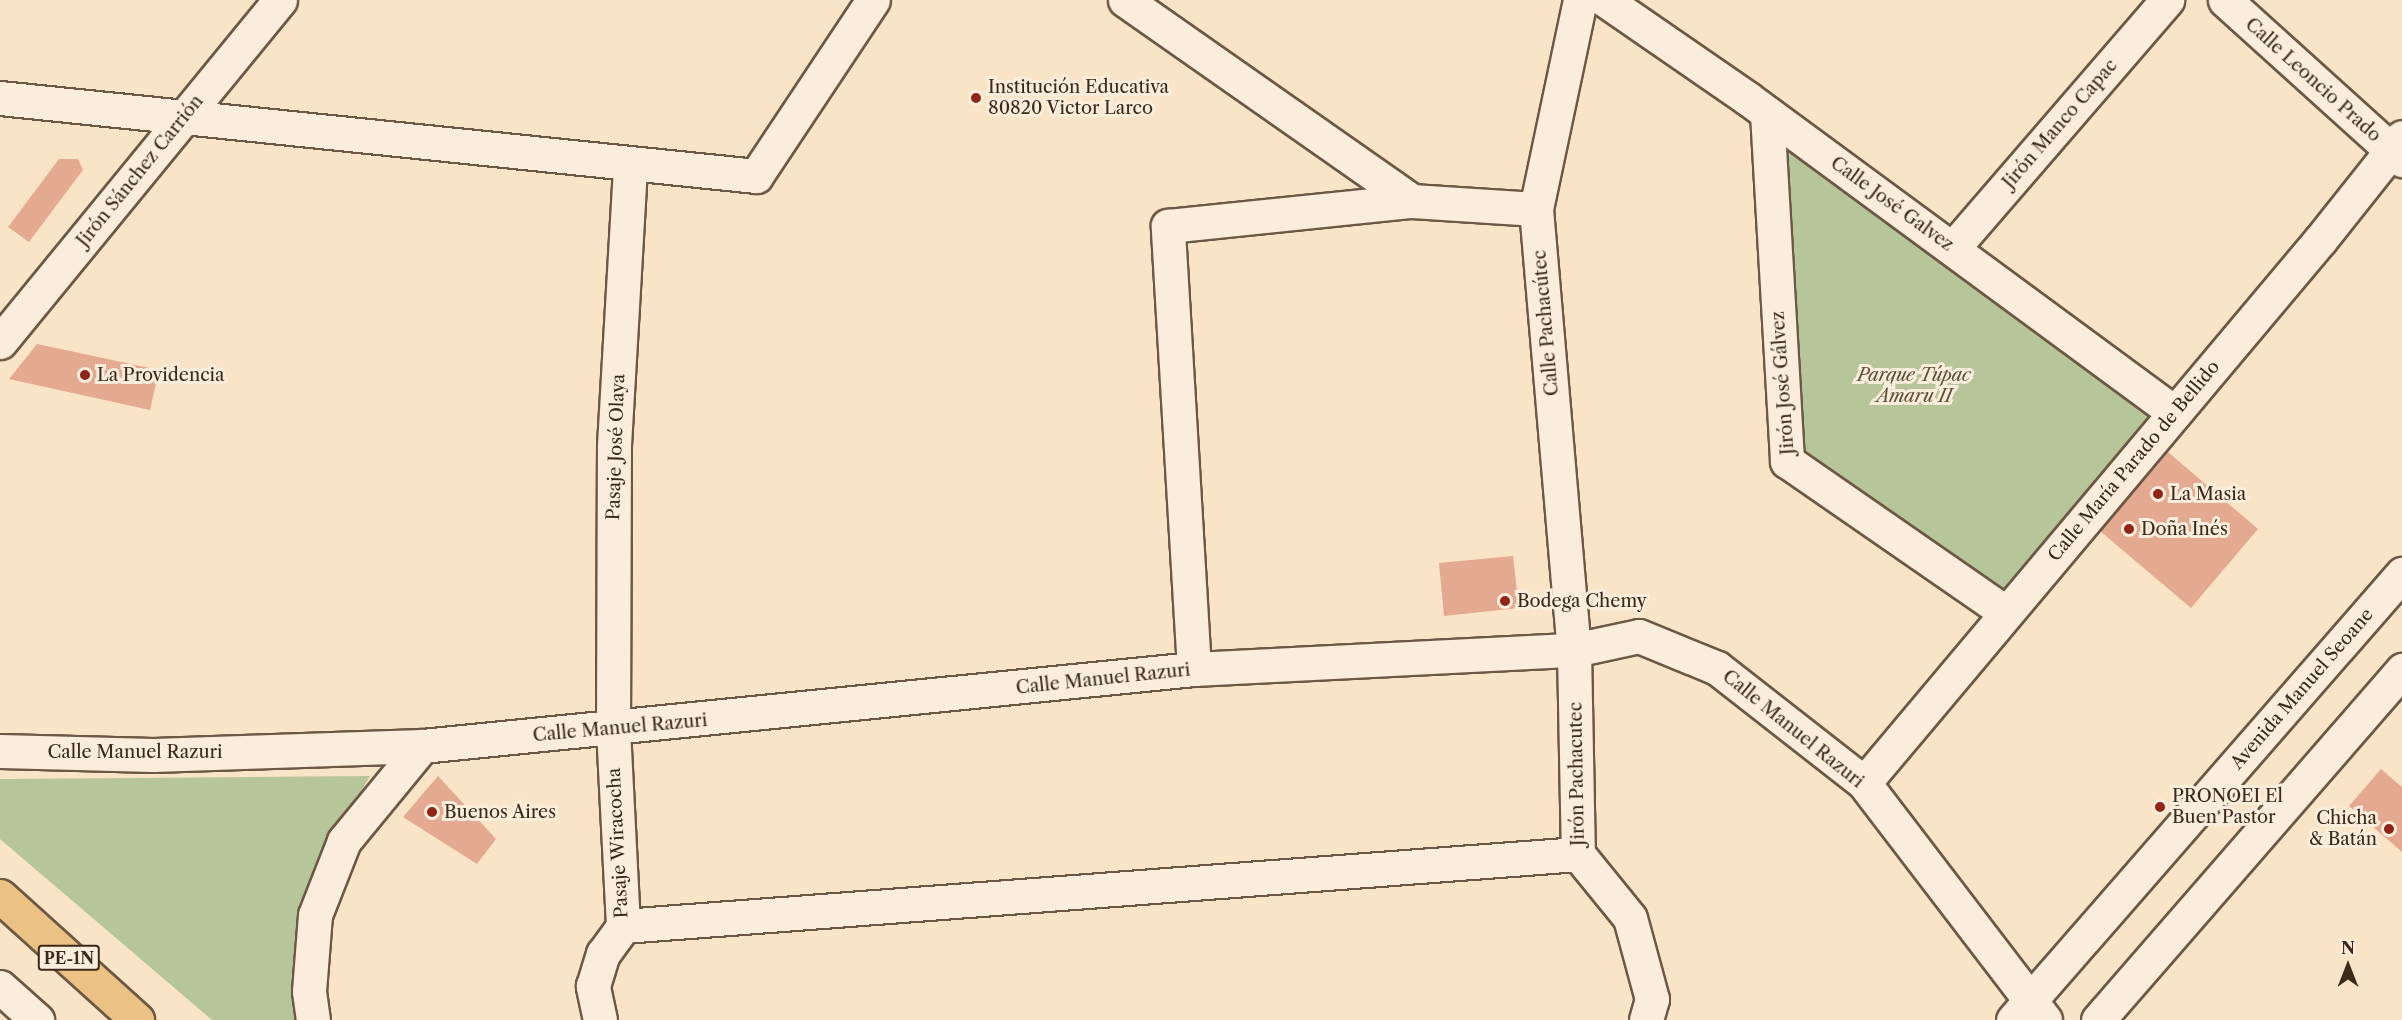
<!DOCTYPE html>
<meta charset="utf-8">
<style>
body{margin:0}
#map{position:relative;width:2402px;height:1020px;overflow:hidden;background:#f9e4c7;font-family:"Libre Caslon Text",serif}
div>[style]{position:absolute}
.green>*{inset:0;background:#b7c59a}
.building>*{inset:0;background:#e4a991}
.roads{filter:drop-shadow(2px 0 #6c5844) drop-shadow(-2px 0 #6c5844) drop-shadow(0 2px #6c5844) drop-shadow(0 -2px #6c5844)}
.street>*{height:33px;margin:-16.5px;padding:0 16.5px;transform-origin:16.5px;border-radius:16.5px;background:#fbeddb}
.secondary>*{height:33px;margin:-16.5px;padding:0 16.5px;transform-origin:16.5px;border-radius:16.5px;background:#fbeddb}
.highway>*{height:33px;margin:-16.5px;padding:0 16.5px;transform-origin:16.5px;border-radius:16.5px;background:#ecc284}
.dots>*{width:16px;height:16px;translate:-50% -50%;box-sizing:border-box;border:3px solid #fbeddb;border-radius:50%}
span{translate:-50% -50%;white-space:nowrap;text-align:center;line-height:1.15;-webkit-text-stroke:6px #fbeddb;paint-order:stroke}
.shield-label span{padding:2px 4px;background:#fbeddb;border:2px solid;border-radius:4px;-webkit-text-stroke-width:0}
.shield-label{font-size:16px;color:#3d2919;font-weight:700}
.street-label{font-size:18px;color:#3d2919}
.poi-label{font-size:18px;color:#3d2919}
.left{translate:0 -50%;text-align:left}
.right{translate:-100% -50%;text-align:right}
.park-label{font-size:18px;color:#5c5039;font-style:italic}
.north{position:absolute;left:2318px;top:936px;width:60px;height:60px;-webkit-text-stroke:4px #fbeddb;paint-order:stroke;rotate:0deg;font-size:16px;font-weight:700;line-height:24px;text-align:center;color:#3d2919}
.north::after{content:'';display:block;margin:auto;width:21px;height:27px;background:#3d2919;clip-path:polygon(50% 0,100% 100%,50% 72%,0 100%)}
</style>
<div id="map">
<div class="green">
<div style="clip-path:polygon(1767px 113px,2170px 414px,2008px 601px,1787px 461px)"></div>
<div style="clip-path:polygon(370px 776px,324px 856px,295px 958px,295px 1020px,212px 1020px,0 839px,0 779px)"></div>
</div>
<div class="building">
<div style="clip-path:polygon(59px 159px,78px 159px,83px 170px,29px 242px,8px 227px)"></div>
<div style="clip-path:polygon(37px 344px,159px 370px,150px 410px,9px 379px)"></div>
<div style="clip-path:polygon(2168px 452px,2258px 529px,2191px 608px,2100px 531px)"></div>
<div style="clip-path:polygon(1513px 556px,1519px 608px,1444px 616px,1439px 563px)"></div>
<div style="clip-path:polygon(2381px 769px,2402px 787px,2402px 852px,2349px 806px)"></div>
<div style="clip-path:polygon(438px 776px,496px 839px,477px 864px,403px 817px)"></div>
</div>
<div class="roads">
<div class="street">
<div style="left:1125px;top:0;width:350px;rotate:35deg"></div>
<div style="left:1580px;top:0;width:214px;rotate:101.9deg"></div>
<div style="left:1536px;top:209px;width:443px;rotate:85.1deg"></div>
<div style="left:1574px;top:650px;width:204px;rotate:88.9deg"></div>
<div style="left:1578px;top:854px;width:82px;rotate:50.9deg"></div>
<div style="left:1630px;top:918px;width:84px;rotate:74.8deg"></div>
<div style="left:1652px;top:999px;width:22px;rotate:106deg"></div>
<div style="left:1605px;top:0;width:173px;rotate:34.6deg"></div>
<div style="left:1747px;top:98px;width:531px;rotate:36.35deg"></div>
<div style="left:2225px;top:0;width:239px;rotate:42.1deg"></div>
<div style="left:0;top:98px;width:760px;rotate:5.89deg"></div>
<div style="left:756px;top:176px;width:211px;rotate:-56.4deg"></div>
<div style="left:1767px;top:113px;width:349px;rotate:86.7deg"></div>
<div style="left:1787px;top:461px;width:265px;rotate:34.7deg"></div>
<div style="left:1953px;top:248px;width:328px;rotate:-49.2deg"></div>
<div style="left:0;top:342px;width:442px;rotate:-50.7deg"></div>
<div style="left:1194px;top:669px;width:444px;rotate:-93.4deg"></div>
<div style="left:1168px;top:226px;width:245px;rotate:-5.9deg"></div>
<div style="left:1412px;top:201px;width:124px;rotate:3.7deg"></div>
<div style="left:0;top:751px;width:153px;rotate:1.5deg"></div>
<div style="left:153px;top:755px;width:269px;rotate:-1.9deg"></div>
<div style="left:422px;top:746px;width:776px;rotate:-5.7deg"></div>
<div style="left:1194px;top:669px;width:380px;rotate:-2.9deg"></div>
<div style="left:1574px;top:650px;width:66px;rotate:-12.2deg"></div>
<div style="left:1639px;top:636px;width:84px;rotate:22.3deg"></div>
<div style="left:1717px;top:668px;width:187px;rotate:38deg"></div>
<div style="left:1864px;top:783px;width:298px;rotate:52.6deg"></div>
<div style="left:1864px;top:783px;width:710px;rotate:-49.97deg"></div>
<div style="left:2321px;top:239px;width:130px;rotate:-51.5deg"></div>
<div style="left:623px;top:926px;width:958px;rotate:-4.31deg"></div>
<div style="left:0;top:987px;width:50px;rotate:41.7deg"></div>
<div style="left:313px;top:1020px;width:29px;rotate:-98deg"></div>
<div style="left:309px;top:991px;width:76px;rotate:-85.5deg"></div>
<div style="left:315px;top:915px;width:79px;rotate:-68.6deg"></div>
<div style="left:344px;top:841px;width:123px;rotate:-50.6deg"></div>
<div style="left:600px;top:1020px;width:35px;rotate:-102deg"></div>
<div style="left:593px;top:986px;width:34px;rotate:-73deg"></div>
<div style="left:603px;top:954px;width:34px;rotate:-54deg"></div>
<div style="left:623px;top:926px;width:197px;rotate:-92.9deg"></div>
<div style="left:613px;top:729px;width:284px;rotate:-89.8deg"></div>
<div style="left:614px;top:445px;width:280px;rotate:-86.7deg"></div>
</div>
<div class="secondary">
<div style="left:2013px;top:1020px;width:592px;rotate:-48.91deg"></div>
<div style="left:2098px;top:1020px;width:464px;rotate:-49deg"></div>
</div>
<div class="highway">
<div style="left:0;top:896px;width:185px;rotate:42.1deg"></div>
</div>
</div>
<div class="dots">
<div style="left:976px;top:98px;background:#8f2418"></div>
<div style="left:85px;top:375px;background:#8f2418"></div>
<div style="left:2158px;top:494px;background:#8f2418"></div>
<div style="left:2129px;top:529px;background:#8f2418"></div>
<div style="left:1505px;top:601px;background:#8f2418"></div>
<div style="left:2160px;top:807px;background:#8f2418"></div>
<div style="left:432px;top:812px;background:#8f2418"></div>
<div style="left:2389px;top:829px;background:#8f2418"></div>
</div>
<div class="shield-label">
<span style="left:69px;top:958px">PE-1N</span>
</div>
<div class="street-label">
<span style="left:2313px;top:80px;rotate:42deg">Calle Leoncio Prado</span>
<span style="left:2060px;top:124px;rotate:-49deg">Jirón Manco Capac</span>
<span style="left:140px;top:171px;rotate:-51deg">Jirón Sánchez Carrión</span>
<span style="left:1892px;top:204px;rotate:36deg">Calle José Galvez</span>
<span style="left:1546px;top:323px;rotate:-95deg">Calle Pachacútec</span>
<span style="left:1783px;top:383px;rotate:-94deg">Jirón José Gálvez</span>
<span style="left:616px;top:447px;rotate:-88deg">Pasaje José Olaya</span>
<span style="left:2134px;top:461px;rotate:-50deg">Calle María Parado de Bellido</span>
<span style="left:1103px;top:679px;rotate:-6deg">Calle Manuel Razuri</span>
<span style="left:2302px;top:689px;rotate:-49deg">Avenida Manuel Seoane</span>
<span style="left:620px;top:728px;rotate:-5deg">Calle Manuel Razuri</span>
<span style="left:1793px;top:729px;rotate:39deg">Calle Manuel Razuri</span>
<span style="left:135px;top:752px">Calle Manuel Razuri</span>
<span style="left:1577px;top:774px;rotate:-91deg">Jirón Pachacutec</span>
<span style="left:618px;top:843px;rotate:-93deg">Pasaje Wiracocha</span>
</div>
<div class="poi-label">
<span class="left" style="left:988px;top:98px">Institución Educativa<br>80820 Victor Larco</span>
<span class="left" style="left:97px;top:375px">La Providencia</span>
<span class="left" style="left:2170px;top:494px">La Masia</span>
<span class="left" style="left:2141px;top:529px">Doña Inés</span>
<span class="left" style="left:1517px;top:601px">Bodega Chemy</span>
<span class="left" style="left:2172px;top:807px">PRONOEI El<br>Buen Pastor</span>
<span class="left" style="left:444px;top:812px">Buenos Aires</span>
<span class="right" style="left:2377px;top:829px">Chicha<br>&amp; Batán</span>
</div>
<div class="park-label">
<span style="left:1914px;top:386px">Parque Túpac<br>Amaru II</span>
</div>
<div class="north">N</div>
</div>
